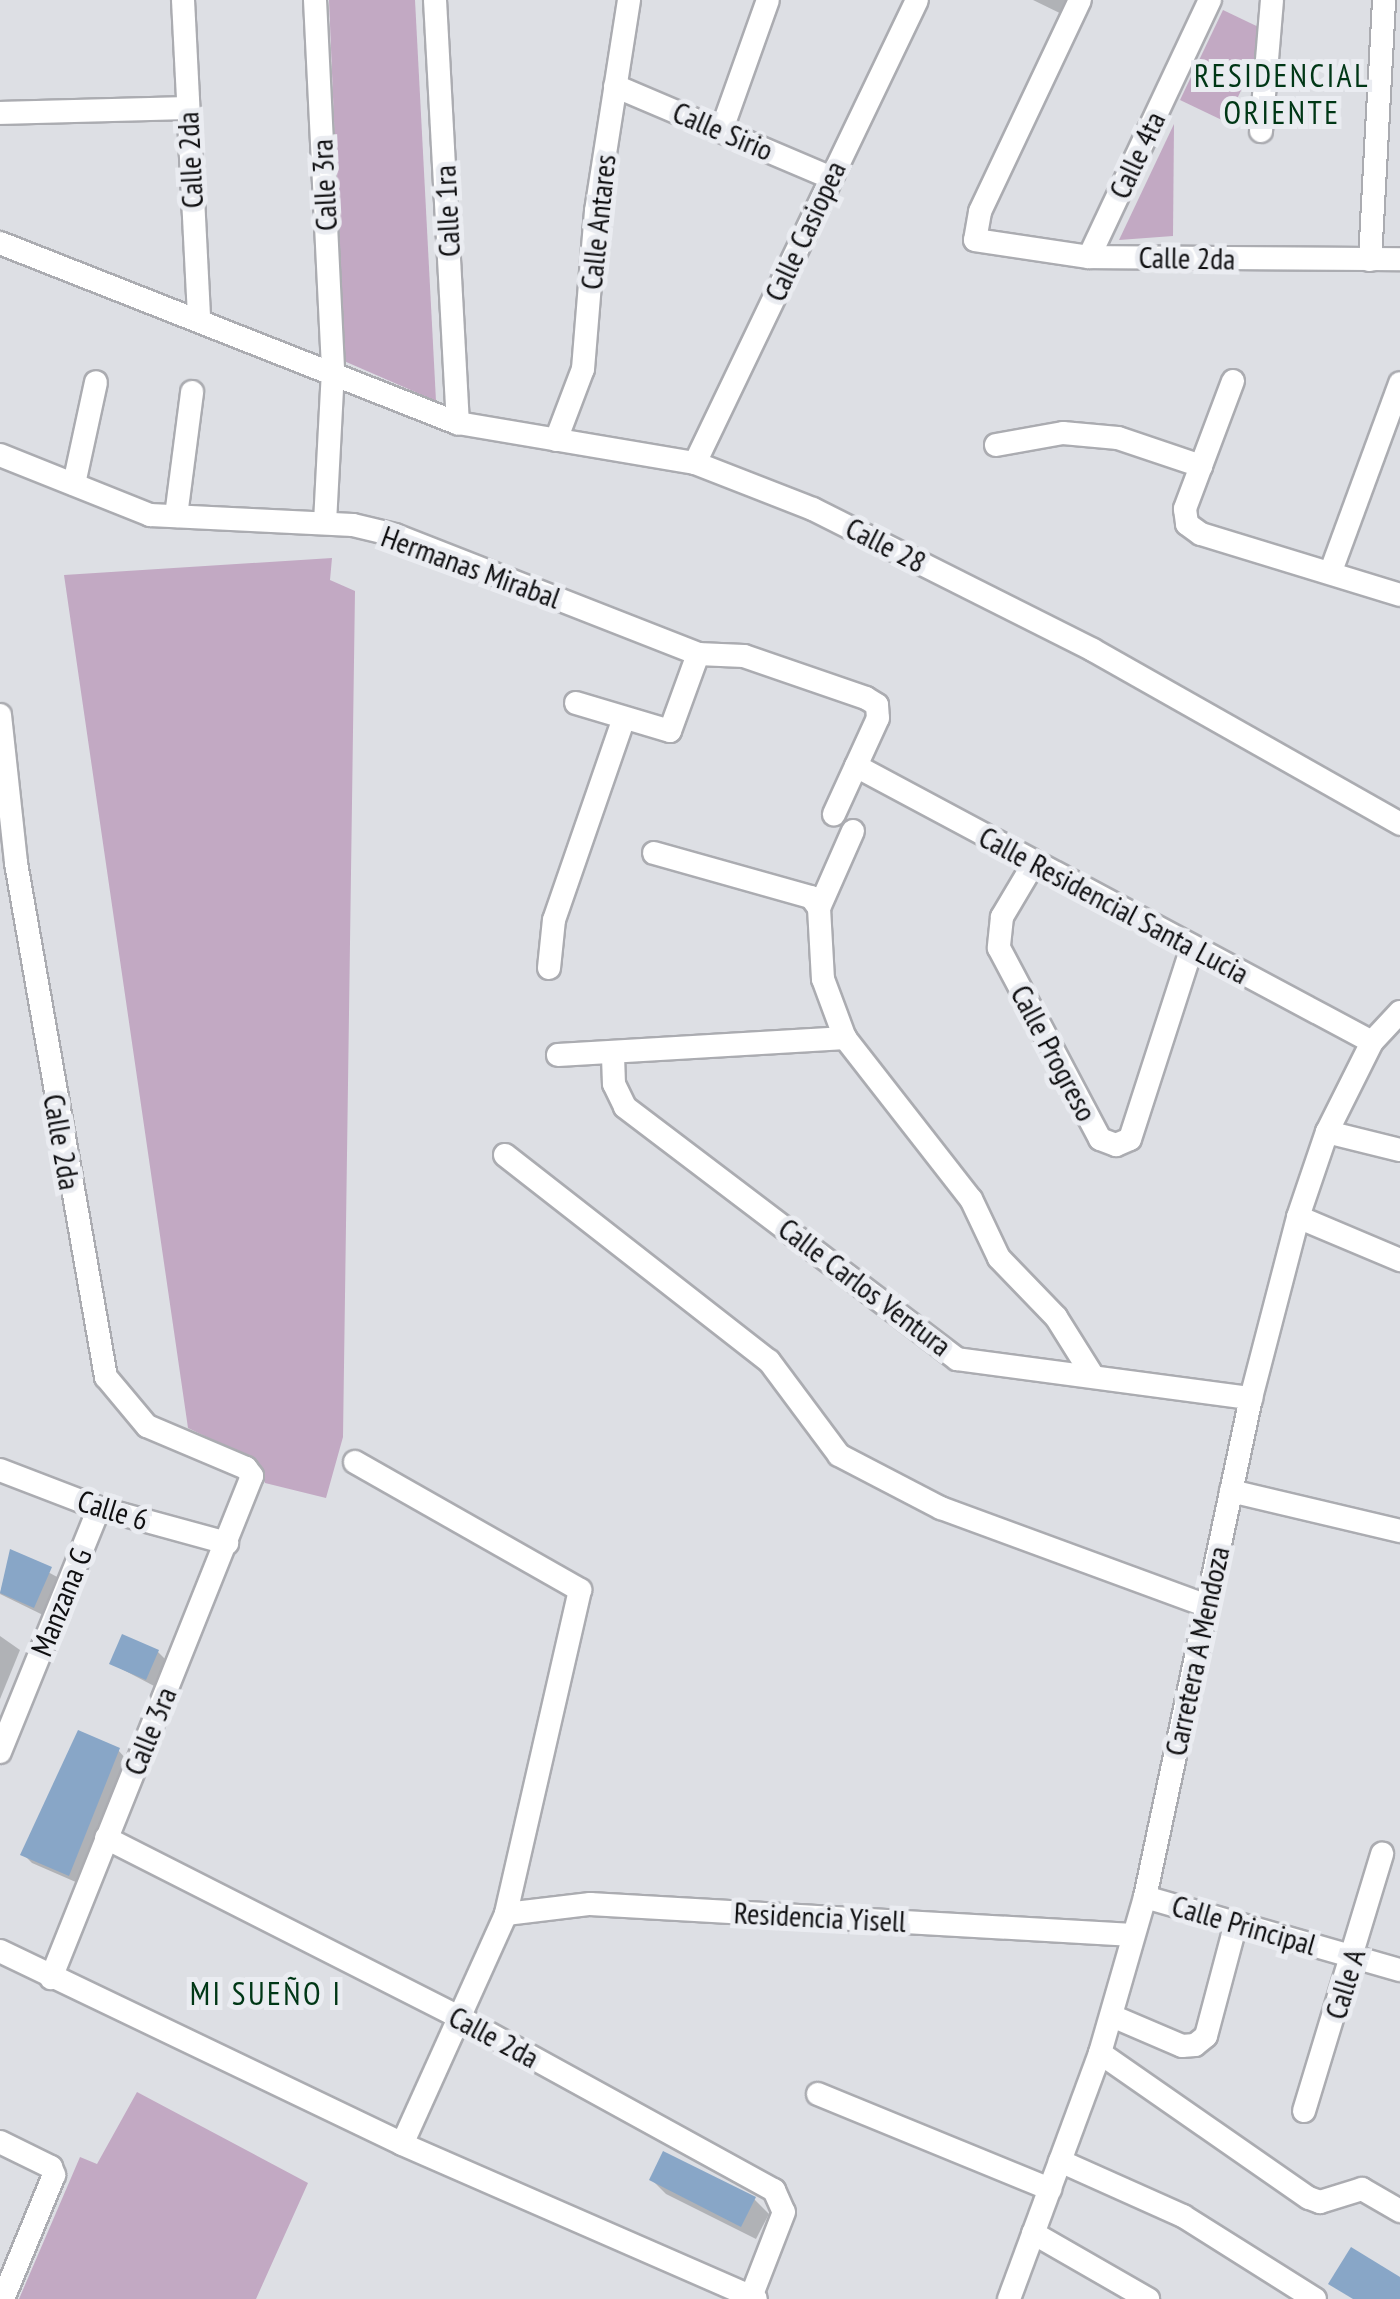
<!DOCTYPE html>
<meta charset="utf-8">
<style>
body{margin:0}
#map{position:relative;width:1400px;height:2299px;overflow:hidden;background:#dddfe4;font-family:"PT Sans Narrow",sans-serif}
div>[style]{position:absolute}
.green>*{inset:0;background:#c2a9c3}
.shadow>*{inset:0;background:#0003}
.building>*{inset:0;background:#88a6c7}
.roads{filter:drop-shadow(2px 0 #abacb1) drop-shadow(-2px 0 #abacb1) drop-shadow(0 2px #abacb1) drop-shadow(0 -2px #abacb1)}
.minor>*{height:22px;margin:-11px;padding:0 11px;transform-origin:11px;border-radius:11px;background:#fff}
span{translate:-50% -50%;white-space:nowrap;text-align:center;line-height:1.15;-webkit-text-stroke:10px #eaecf1;paint-order:stroke}
.street-label{font-size:30px;color:#0f0f11}
.neighbourhood-label{font-size:32px;color:#003716;letter-spacing:2.5px}
</style>
<div id="map">
<div class="green">
<div style="clip-path:polygon(329px 0,415px 0,436px 401px,344px 361px)"></div>
<div style="clip-path:polygon(1223px 10px,1269px 32px,1226px 122px,1180px 100px)"></div>
<div style="clip-path:polygon(1174px 124px,1173px 236px,1119px 240px)"></div>
<div style="clip-path:polygon(332px 558px,330px 580px,355px 591px,343px 1437px,326px 1498px,265px 1483px,257px 1461px,188px 1428px,64px 575px)"></div>
<div style="clip-path:polygon(137px 2092px,308px 2183px,256px 2299px,19px 2299px,80px 2157px,97px 2164px)"></div>
</div>
<div class="shadow">
<div style="clip-path:polygon(1033px 0,1085px 0,1074px 20px)"></div>
<div style="clip-path:polygon(11px 1552px,59px 1578px,43px 1615px,0 1594px)"></div>
<div style="clip-path:polygon(0 1636px,20px 1650px,0 1699px)"></div>
<div style="clip-path:polygon(158px 1652px,167px 1661px,156px 1687px,112px 1664px)"></div>
<div style="clip-path:polygon(118px 1750px,127px 1760px,78px 1883px,32px 1863px,23px 1854px)"></div>
<div style="clip-path:polygon(652px 2180px,754px 2199px,769px 2214px,756px 2239px,666px 2194px)"></div>
</div>
<div class="building">
<div style="clip-path:polygon(10px 1549px,52px 1567px,34px 1608px,0 1593px)"></div>
<div style="clip-path:polygon(122px 1634px,159px 1650px,146px 1680px,109px 1664px)"></div>
<div style="clip-path:polygon(78px 1730px,120px 1748px,69px 1876px,20px 1855px)"></div>
<div style="clip-path:polygon(663px 2151px,756px 2197px,741px 2227px,649px 2180px)"></div>
<div style="clip-path:polygon(1351px 2247px,1400px 2277px,1400px 2299px,1353px 2299px,1328px 2284px)"></div>
</div>
<div class="roads">
<div class="minor">
<div style="left:183px;top:0;width:320px;rotate:87.1deg"></div>
<div style="left:315px;top:0;width:370px;rotate:87.2deg"></div>
<div style="left:333px;top:370px;width:153px;rotate:93deg"></div>
<div style="left:435px;top:0;width:424px;rotate:86.9deg"></div>
<div style="left:1080px;top:0;width:234px;rotate:115.3deg"></div>
<div style="left:980px;top:212px;width:28px;rotate:100deg"></div>
<div style="left:975px;top:240px;width:115px;rotate:8.5deg"></div>
<div style="left:1089px;top:257px;width:311px;rotate:0.4deg"></div>
<div style="left:615px;top:86px;width:233px;rotate:23deg"></div>
<div style="left:0;top:113px;width:187px;rotate:-1.5deg"></div>
<div style="left:722px;top:129px;width:137px;rotate:-70.4deg"></div>
<div style="left:1261px;top:131px;width:131px;rotate:-85.2deg"></div>
<div style="left:0;top:243px;width:492px;rotate:21.5deg"></div>
<div style="left:458px;top:423px;width:240px;rotate:9.6deg"></div>
<div style="left:695px;top:463px;width:127px;rotate:21.3deg"></div>
<div style="left:813px;top:509px;width:313px;rotate:26.7deg"></div>
<div style="left:1093px;top:650px;width:353px;rotate:29.5deg"></div>
<div style="left:1089px;top:257px;width:284px;rotate:-64.8deg"></div>
<div style="left:1370px;top:260px;width:260px;rotate:-86.9deg"></div>
<div style="left:1233px;top:381px;width:137px;rotate:110.6deg"></div>
<div style="left:1185px;top:509px;width:15px;rotate:82deg"></div>
<div style="left:1187px;top:524px;width:17px;rotate:36deg"></div>
<div style="left:1201px;top:534px;width:208px;rotate:17deg"></div>
<div style="left:556px;top:440px;width:76px;rotate:-69.2deg"></div>
<div style="left:583px;top:369px;width:159px;rotate:-85.3deg"></div>
<div style="left:596px;top:211px;width:214px;rotate:-81.1deg"></div>
<div style="left:996px;top:445px;width:68px;rotate:-10.2deg"></div>
<div style="left:1063px;top:433px;width:55px;rotate:5.2deg"></div>
<div style="left:1118px;top:438px;width:88px;rotate:18.6deg"></div>
<div style="left:0;top:455px;width:162px;rotate:21.8deg"></div>
<div style="left:150px;top:515px;width:203px;rotate:2.8deg"></div>
<div style="left:353px;top:525px;width:43px;rotate:13.4deg"></div>
<div style="left:395px;top:535px;width:326px;rotate:21.4deg"></div>
<div style="left:698px;top:654px;width:46px;rotate:2.5deg"></div>
<div style="left:744px;top:656px;width:129px;rotate:19deg"></div>
<div style="left:866px;top:698px;width:13px;rotate:32deg"></div>
<div style="left:877px;top:705px;width:13px;rotate:86deg"></div>
<div style="left:878px;top:718px;width:106px;rotate:114.6deg"></div>
<div style="left:695px;top:463px;width:513px;rotate:-64.38deg"></div>
<div style="left:74px;top:484px;width:104px;rotate:-77.8deg"></div>
<div style="left:176px;top:516px;width:125px;rotate:-82.6deg"></div>
<div style="left:1331px;top:571px;width:200px;rotate:-69.8deg"></div>
<div style="left:576px;top:703px;width:98px;rotate:16.6deg"></div>
<div style="left:670px;top:731px;width:82px;rotate:-70deg"></div>
<div style="left:0;top:715px;width:149px;rotate:83.8deg"></div>
<div style="left:16px;top:863px;width:522px;rotate:80.07deg"></div>
<div style="left:106px;top:1377px;width:64px;rotate:50.1deg"></div>
<div style="left:147px;top:1426px;width:108px;rotate:23deg"></div>
<div style="left:246px;top:1468px;width:10px;rotate:53deg"></div>
<div style="left:252px;top:1476px;width:541px;rotate:111.82deg"></div>
<div style="left:856px;top:766px;width:585px;rotate:28.14deg"></div>
<div style="left:853px;top:831px;width:84px;rotate:113.8deg"></div>
<div style="left:819px;top:908px;width:71px;rotate:86.8deg"></div>
<div style="left:823px;top:979px;width:63px;rotate:69.6deg"></div>
<div style="left:845px;top:1038px;width:204px;rotate:52deg"></div>
<div style="left:971px;top:1199px;width:65px;rotate:64.6deg"></div>
<div style="left:999px;top:1258px;width:82px;rotate:46deg"></div>
<div style="left:1056px;top:1317px;width:70px;rotate:57.9deg"></div>
<div style="left:654px;top:853px;width:163px;rotate:15.7deg"></div>
<div style="left:811px;top:897px;width:14px;rotate:54deg"></div>
<div style="left:1034px;top:863px;width:63px;rotate:120.7deg"></div>
<div style="left:1002px;top:917px;width:31px;rotate:96deg"></div>
<div style="left:999px;top:948px;width:216px;rotate:62.1deg"></div>
<div style="left:1100px;top:1139px;width:17px;rotate:21deg"></div>
<div style="left:1116px;top:1145px;width:15px;rotate:-23deg"></div>
<div style="left:1130px;top:1139px;width:202px;rotate:-72.1deg"></div>
<div style="left:549px;top:968px;width:48px;rotate:-84.1deg"></div>
<div style="left:554px;top:920px;width:211px;rotate:-70.9deg"></div>
<div style="left:558px;top:1055px;width:288px;rotate:-3.4deg"></div>
<div style="left:613px;top:1056px;width:28px;rotate:88deg"></div>
<div style="left:614px;top:1084px;width:25px;rotate:64deg"></div>
<div style="left:625px;top:1107px;width:417px;rotate:37.2deg"></div>
<div style="left:957px;top:1359px;width:297px;rotate:7.6deg"></div>
<div style="left:1327px;top:1132px;width:75px;rotate:13.9deg"></div>
<div style="left:505px;top:1155px;width:335px;rotate:38deg"></div>
<div style="left:769px;top:1361px;width:117px;rotate:53.3deg"></div>
<div style="left:839px;top:1455px;width:115px;rotate:27.5deg"></div>
<div style="left:941px;top:1508px;width:283px;rotate:20.2deg"></div>
<div style="left:1298px;top:1217px;width:111px;rotate:22.9deg"></div>
<div style="left:355px;top:1462px;width:259px;rotate:29.6deg"></div>
<div style="left:580px;top:1590px;width:332px;rotate:102.9deg"></div>
<div style="left:506px;top:1914px;width:252px;rotate:114.3deg"></div>
<div style="left:0;top:1470px;width:106px;rotate:21deg"></div>
<div style="left:99px;top:1508px;width:133px;rotate:15.3deg"></div>
<div style="left:1231px;top:1491px;width:174px;rotate:13.3deg"></div>
<div style="left:0;top:1752px;width:263px;rotate:-67.9deg"></div>
<div style="left:106px;top:1838px;width:394px;rotate:26.9deg"></div>
<div style="left:457px;top:2016px;width:362px;rotate:28.8deg"></div>
<div style="left:774px;top:2190px;width:24px;rotate:66deg"></div>
<div style="left:784px;top:2212px;width:91px;rotate:111.2deg"></div>
<div style="left:1145px;top:1897px;width:265px;rotate:16deg"></div>
<div style="left:506px;top:1914px;width:85px;rotate:-6.8deg"></div>
<div style="left:590px;top:1904px;width:544px;rotate:3.27deg"></div>
<div style="left:0;top:1951px;width:446px;rotate:25.6deg"></div>
<div style="left:402px;top:2144px;width:386px;rotate:23.6deg"></div>
<div style="left:1112px;top:2016px;width:76px;rotate:23.2deg"></div>
<div style="left:1182px;top:2046px;width:13px;rotate:-4deg"></div>
<div style="left:1195px;top:2045px;width:14px;rotate:-39deg"></div>
<div style="left:1206px;top:2036px;width:117px;rotate:-75.1deg"></div>
<div style="left:1100px;top:2053px;width:254px;rotate:34.8deg"></div>
<div style="left:1309px;top:2198px;width:12px;rotate:20deg"></div>
<div style="left:1320px;top:2202px;width:44px;rotate:-17.2deg"></div>
<div style="left:1362px;top:2189px;width:44px;rotate:30.1deg"></div>
<div style="left:818px;top:2094px;width:251px;rotate:22.3deg"></div>
<div style="left:1304px;top:2111px;width:269px;rotate:-73.1deg"></div>
<div style="left:0;top:2142px;width:57px;rotate:26.1deg"></div>
<div style="left:51px;top:2167px;width:9px;rotate:69deg"></div>
<div style="left:54px;top:2175px;width:134px;rotate:112.4deg"></div>
<div style="left:1060px;top:2161px;width:135px;rotate:24.1deg"></div>
<div style="left:1183px;top:2216px;width:156px;rotate:32.2deg"></div>
<div style="left:1033px;top:2233px;width:133px;rotate:29.9deg"></div>
<div style="left:1009px;top:2299px;width:262px;rotate:-69.7deg"></div>
<div style="left:1100px;top:2053px;width:162px;rotate:-73.9deg"></div>
<div style="left:1145px;top:1897px;width:510px;rotate:-78.01deg"></div>
<div style="left:1251px;top:1398px;width:187px;rotate:-75.4deg"></div>
<div style="left:1298px;top:1217px;width:90px;rotate:-71.2deg"></div>
<div style="left:1327px;top:1132px;width:101px;rotate:-63.4deg"></div>
<div style="left:1372px;top:1042px;width:41px;rotate:-47deg"></div>
</div>
</div>
<div class="street-label">
<span style="left:723px;top:131px;rotate:23deg">Calle Sirio</span>
<span style="left:1137px;top:155px;rotate:-65deg">Calle 4ta</span>
<span style="left:190px;top:160px;rotate:-93deg">Calle 2da</span>
<span style="left:324px;top:185px;rotate:-93deg">Calle 3ra</span>
<span style="left:447px;top:211px;rotate:-93deg">Calle 1ra</span>
<span style="left:598px;top:222px;rotate:-84deg">Calle Antares</span>
<span style="left:805px;top:231px;rotate:-65deg">Calle Casiopea</span>
<span style="left:1187px;top:258px;rotate:1deg">Calle 2da</span>
<span style="left:886px;top:545px;rotate:27deg">Calle 28</span>
<span style="left:471px;top:567px;rotate:20deg">Hermanas Mirabal</span>
<span style="left:1114px;top:905px;rotate:28deg">Calle Residencial Santa Lucia</span>
<span style="left:1054px;top:1053px;rotate:62deg">Calle Progreso</span>
<span style="left:62px;top:1142px;rotate:80deg">Calle 2da</span>
<span style="left:865px;top:1287px;rotate:37deg">Calle Carlos Ventura</span>
<span style="left:113px;top:1510px;rotate:17deg">Calle 6</span>
<span style="left:61px;top:1602px;rotate:-68deg">Manzana G</span>
<span style="left:1197px;top:1651px;rotate:-78deg">Carretera A Mendoza</span>
<span style="left:150px;top:1731px;rotate:-68deg">Calle 3ra</span>
<span style="left:820px;top:1917px;rotate:3deg">Residencia Yisell</span>
<span style="left:1244px;top:1925px;rotate:16deg">Calle Principal</span>
<span style="left:1345px;top:1984px;rotate:-73deg">Calle A</span>
<span style="left:494px;top:2037px;rotate:28deg">Calle 2da</span>
</div>
<div class="neighbourhood-label">
<span style="left:1282px;top:94px">RESIDENCIAL<br>ORIENTE</span>
<span style="left:266px;top:1993px">MI SUEÑO I</span>
</div>
</div>
